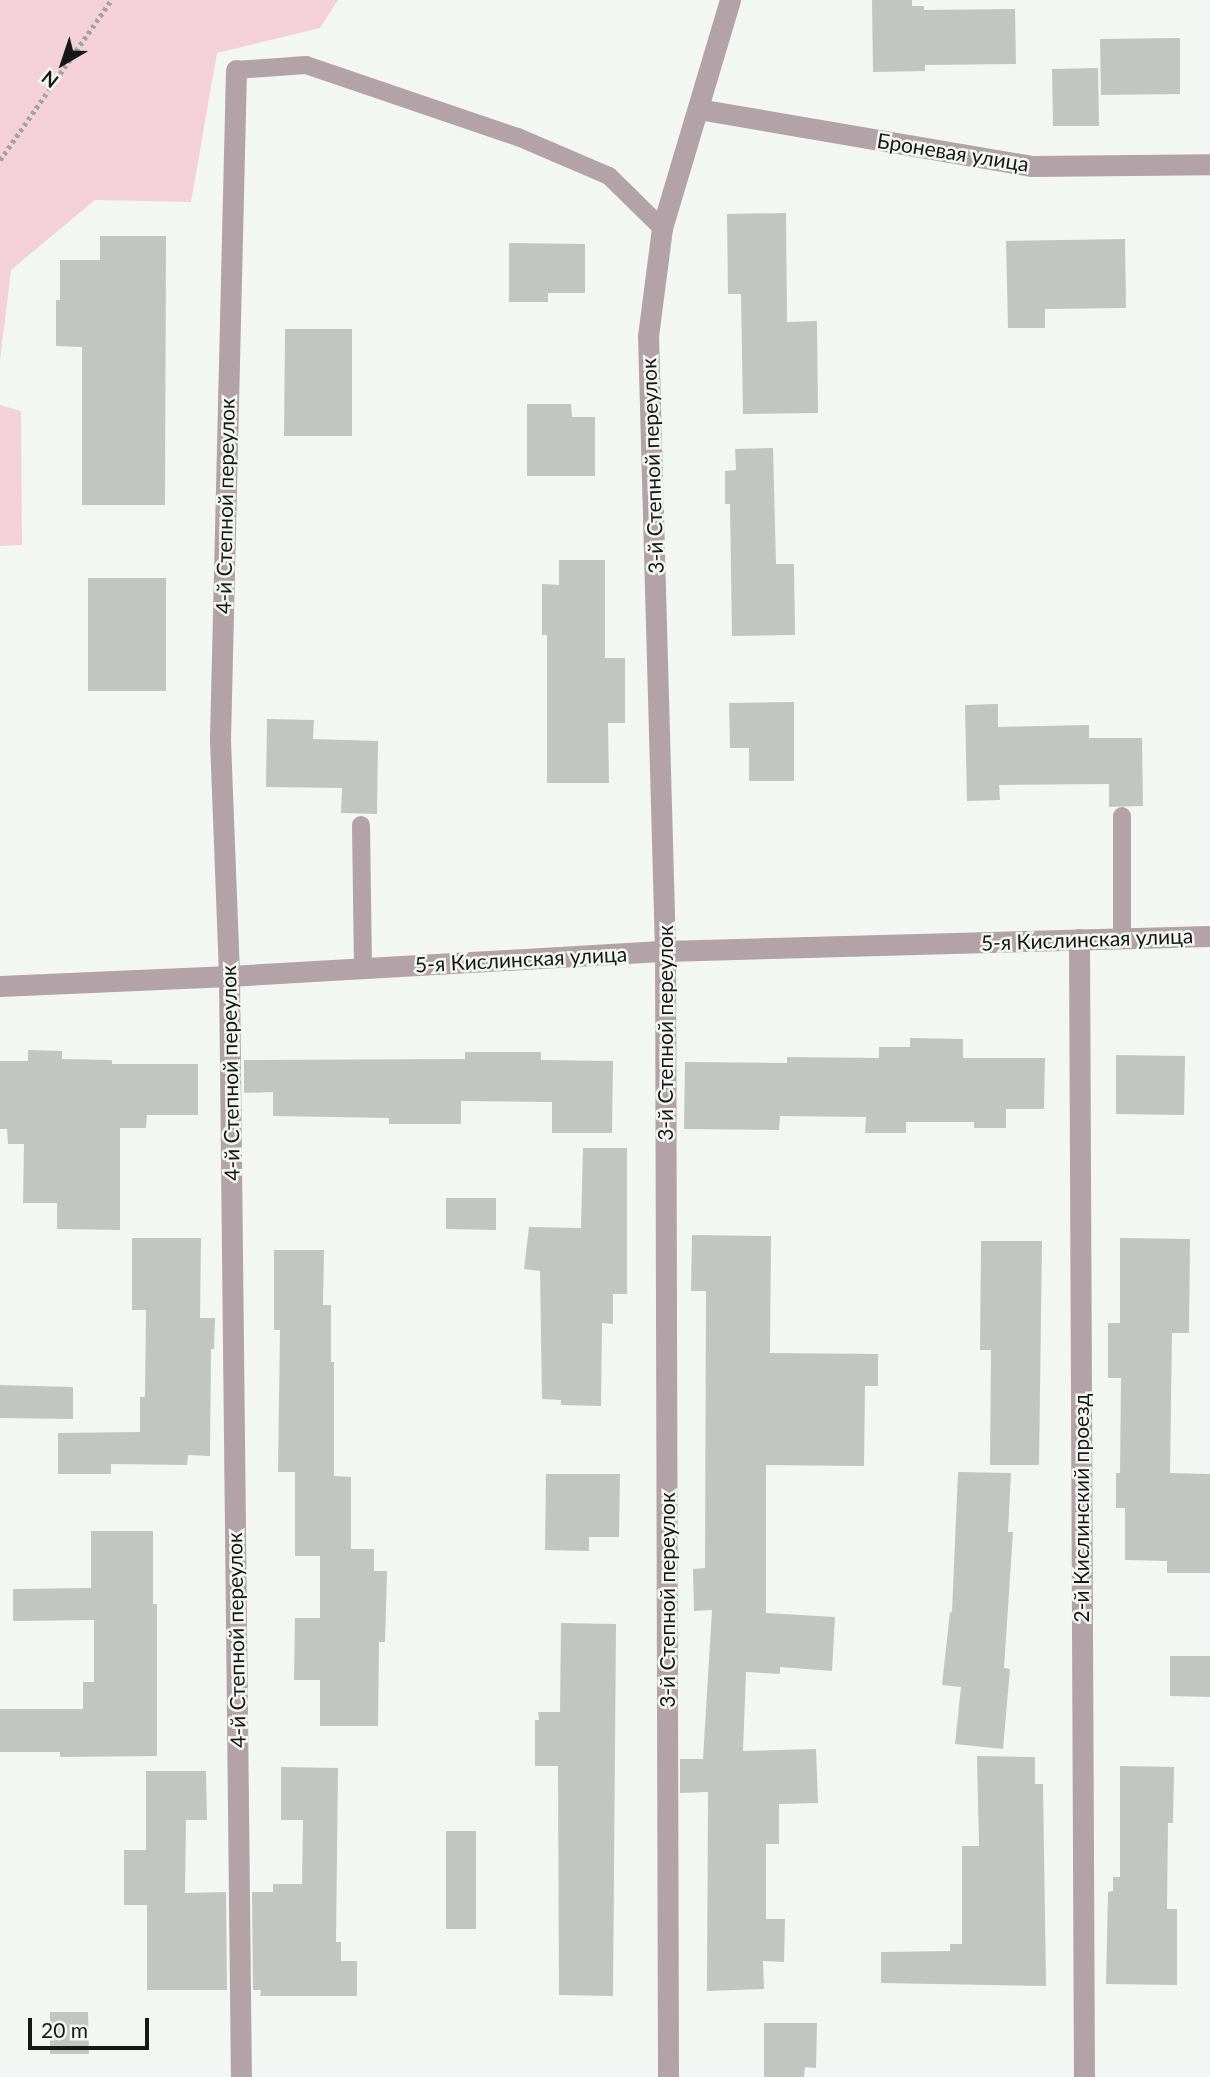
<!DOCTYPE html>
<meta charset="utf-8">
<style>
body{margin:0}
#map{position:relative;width:1210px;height:2077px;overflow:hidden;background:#f3f7f3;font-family:Lato,sans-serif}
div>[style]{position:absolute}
.green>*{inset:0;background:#f4d0db}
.building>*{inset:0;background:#c1c6c1}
.path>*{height:4.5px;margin-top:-2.25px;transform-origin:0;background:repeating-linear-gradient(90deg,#a1a4a2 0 3.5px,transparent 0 7px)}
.service>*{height:18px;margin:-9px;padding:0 9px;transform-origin:9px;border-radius:9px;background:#b3a2a7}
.minor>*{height:21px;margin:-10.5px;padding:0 10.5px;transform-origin:10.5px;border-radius:10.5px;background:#b3a2a7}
span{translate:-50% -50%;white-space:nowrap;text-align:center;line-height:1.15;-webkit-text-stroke:5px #f3f7f3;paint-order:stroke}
.street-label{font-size:21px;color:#161817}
.north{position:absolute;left:28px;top:28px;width:70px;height:70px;-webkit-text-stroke:5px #f3f7f3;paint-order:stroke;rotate:219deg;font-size:19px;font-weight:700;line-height:28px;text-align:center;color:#161817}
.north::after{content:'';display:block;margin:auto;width:24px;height:32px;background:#161817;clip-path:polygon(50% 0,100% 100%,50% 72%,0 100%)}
.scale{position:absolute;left:28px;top:2018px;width:121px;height:32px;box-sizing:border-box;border:4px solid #161817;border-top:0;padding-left:9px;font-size:21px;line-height:24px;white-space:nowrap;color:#161817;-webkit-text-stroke:5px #f3f7f3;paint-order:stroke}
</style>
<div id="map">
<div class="green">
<div style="clip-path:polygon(0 0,338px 0,320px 28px,217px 53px,191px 202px,95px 200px,11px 270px,0 361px)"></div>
<div style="clip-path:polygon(0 405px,21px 411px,22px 545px,0 546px)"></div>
</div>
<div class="building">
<div style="clip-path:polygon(872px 0,912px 0,912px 6px,924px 6px,924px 10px,1015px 9px,1016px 64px,925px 65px,925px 71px,873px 72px)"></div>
<div style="clip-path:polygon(1180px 38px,1180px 94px,1101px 95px,1100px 39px)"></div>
<div style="clip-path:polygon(1098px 68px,1099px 126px,1053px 126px,1052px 69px)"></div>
<div style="clip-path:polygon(786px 213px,787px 322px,817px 321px,818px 413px,743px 414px,741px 294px,728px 294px,727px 214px)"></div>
<div style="clip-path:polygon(100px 236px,166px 236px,165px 505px,82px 505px,82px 347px,56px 346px,56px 300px,60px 300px,60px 260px,100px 260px)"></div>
<div style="clip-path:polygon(1125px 239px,1126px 308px,1045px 309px,1045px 328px,1008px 328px,1006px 241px)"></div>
<div style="clip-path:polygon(509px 243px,585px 244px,585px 293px,548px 293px,548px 302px,509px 302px)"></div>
<div style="clip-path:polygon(285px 329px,352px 329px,352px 436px,284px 436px)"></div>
<div style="clip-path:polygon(527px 404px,571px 404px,572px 417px,595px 417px,595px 476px,527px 476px)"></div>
<div style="clip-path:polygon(773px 448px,776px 564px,794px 564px,795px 635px,732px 636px,730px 504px,725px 504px,725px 471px,736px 470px,735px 449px)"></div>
<div style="clip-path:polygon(559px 560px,605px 560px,605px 658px,625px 658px,625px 723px,608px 723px,609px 783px,547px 783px,547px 635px,542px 635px,542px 584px,559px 585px)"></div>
<div style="clip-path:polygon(88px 578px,166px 578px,166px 691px,88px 691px)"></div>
<div style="clip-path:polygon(794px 702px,794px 781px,749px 781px,749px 748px,730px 748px,729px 703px)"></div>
<div style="clip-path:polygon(998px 704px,998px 727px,1089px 725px,1089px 738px,1142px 738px,1143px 806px,1109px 807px,1109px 784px,999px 785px,1000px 800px,967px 801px,965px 705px)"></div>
<div style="clip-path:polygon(267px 719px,314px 720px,313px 739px,378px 741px,377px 814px,341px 813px,342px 788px,266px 787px)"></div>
<div style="clip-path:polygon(910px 1038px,963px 1039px,963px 1058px,1045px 1058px,1044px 1109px,1006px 1109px,1006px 1128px,974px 1128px,974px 1122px,906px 1122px,906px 1133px,865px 1133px,866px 1117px,780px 1116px,779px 1130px,684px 1129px,685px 1062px,787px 1063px,787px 1057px,879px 1058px,879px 1047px,910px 1047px)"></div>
<div style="clip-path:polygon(28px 1050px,62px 1051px,62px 1059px,112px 1060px,112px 1064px,198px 1064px,198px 1115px,147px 1115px,146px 1128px,120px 1128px,120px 1230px,57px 1229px,57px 1203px,23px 1203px,24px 1144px,8px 1144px,7px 1129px,0 1129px,0 1061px,28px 1061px)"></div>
<div style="clip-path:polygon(465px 1052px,541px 1052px,541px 1060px,613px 1061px,612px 1133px,552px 1133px,552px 1102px,461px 1101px,461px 1124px,389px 1124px,389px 1118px,273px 1116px,273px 1092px,244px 1093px,244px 1060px,465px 1059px)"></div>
<div style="clip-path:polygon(1116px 1055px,1185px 1056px,1184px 1115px,1116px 1114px)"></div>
<div style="clip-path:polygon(583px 1148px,627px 1148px,627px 1294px,613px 1294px,613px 1324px,602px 1323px,601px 1406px,561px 1405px,561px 1400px,542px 1399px,540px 1271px,524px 1269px,529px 1227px,581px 1228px)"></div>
<div style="clip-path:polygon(446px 1198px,496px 1198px,496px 1230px,446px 1229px)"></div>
<div style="clip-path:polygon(692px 1235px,771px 1236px,770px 1353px,878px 1354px,878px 1386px,865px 1386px,864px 1466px,766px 1465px,766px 1613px,835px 1617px,832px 1671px,780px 1667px,780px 1674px,746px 1672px,743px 1751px,816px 1749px,818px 1803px,779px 1804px,779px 1844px,766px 1844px,766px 1919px,785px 1919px,784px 1962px,763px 1961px,764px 1989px,707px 1991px,708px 1792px,680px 1793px,680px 1759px,703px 1759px,712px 1610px,694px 1611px,693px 1569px,705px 1568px,706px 1291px,691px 1291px)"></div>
<div style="clip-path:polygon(132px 1238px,201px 1238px,200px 1318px,215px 1318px,214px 1349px,211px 1349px,210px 1456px,188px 1455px,187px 1465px,111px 1464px,111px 1474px,58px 1474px,58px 1433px,140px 1432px,140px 1397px,145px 1397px,146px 1310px,132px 1310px)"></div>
<div style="clip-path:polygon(1120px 1238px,1190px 1239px,1189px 1333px,1172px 1333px,1170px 1473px,1210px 1474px,1210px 1573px,1167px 1573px,1167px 1561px,1125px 1560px,1125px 1508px,1116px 1508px,1116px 1473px,1120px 1473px,1121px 1378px,1108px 1378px,1108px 1323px,1120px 1323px)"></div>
<div style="clip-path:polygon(981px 1241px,1042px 1241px,1039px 1465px,990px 1465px,991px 1350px,980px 1350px)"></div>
<div style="clip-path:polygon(274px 1250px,324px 1250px,323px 1305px,331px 1305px,331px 1362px,334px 1362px,334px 1476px,351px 1477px,351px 1549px,374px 1549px,374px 1571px,387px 1571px,385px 1642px,379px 1642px,378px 1726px,320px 1726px,320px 1680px,294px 1680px,295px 1618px,320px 1618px,320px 1556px,295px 1556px,295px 1472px,278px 1472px,280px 1330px,274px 1330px)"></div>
<div style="clip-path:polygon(0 1385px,73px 1387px,73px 1419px,0 1418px)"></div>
<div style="clip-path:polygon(958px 1472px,1011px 1473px,1008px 1532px,1013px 1532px,1004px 1668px,1010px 1669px,1003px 1749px,955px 1744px,961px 1687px,942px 1685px,950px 1612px,952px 1612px)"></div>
<div style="clip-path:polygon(546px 1474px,620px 1474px,619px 1537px,589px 1537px,589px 1551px,545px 1550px)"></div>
<div style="clip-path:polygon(91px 1531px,153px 1531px,153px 1604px,157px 1604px,157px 1756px,60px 1757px,60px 1752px,0 1752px,0 1709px,83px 1709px,83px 1682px,94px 1682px,94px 1620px,13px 1621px,13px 1589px,91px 1588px)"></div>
<div style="clip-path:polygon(561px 1623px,616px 1624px,613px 1996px,559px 1995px,558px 1766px,535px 1766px,535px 1720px,539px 1720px,538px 1712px,560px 1712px)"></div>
<div style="clip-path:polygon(1170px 1656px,1210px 1656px,1210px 1697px,1170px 1696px)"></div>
<div style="clip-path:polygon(977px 1756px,1035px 1757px,1035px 1784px,1043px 1784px,1046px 1986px,881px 1983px,881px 1952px,950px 1951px,950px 1944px,962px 1944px,962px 1846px,979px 1846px)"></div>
<div style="clip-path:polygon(1120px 1766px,1174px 1767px,1173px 1823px,1168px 1823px,1167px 1909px,1177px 1909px,1177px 1985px,1106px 1984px,1108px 1892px,1113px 1891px,1113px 1877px,1120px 1877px)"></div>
<div style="clip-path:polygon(281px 1767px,338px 1768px,336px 1942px,341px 1942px,341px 1961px,357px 1961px,357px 1996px,260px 1996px,261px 1990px,253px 1990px,252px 1892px,273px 1892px,273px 1884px,302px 1884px,303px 1820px,281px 1820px)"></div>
<div style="clip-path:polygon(146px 1771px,206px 1771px,207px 1820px,186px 1820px,185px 1893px,226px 1892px,227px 1990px,147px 1990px,147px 1905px,124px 1905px,124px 1850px,146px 1850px)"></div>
<div style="clip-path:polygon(446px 1831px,476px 1831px,476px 1929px,446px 1929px)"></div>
<div style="clip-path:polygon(50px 2012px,88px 2012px,89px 2054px,50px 2054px)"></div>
<div style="clip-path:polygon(764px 2023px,817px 2023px,816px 2068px,805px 2067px,804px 2077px,764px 2077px)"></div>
</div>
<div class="path">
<div style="left:0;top:160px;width:195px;rotate:-55.2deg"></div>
</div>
<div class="service">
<div style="left:236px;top:70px;width:70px;rotate:-4.1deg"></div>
<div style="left:306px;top:65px;width:224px;rotate:18.8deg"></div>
<div style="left:518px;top:137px;width:99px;rotate:23.2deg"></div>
<div style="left:609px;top:176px;width:74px;rotate:44.5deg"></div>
<div style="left:1122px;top:816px;width:120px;rotate:90deg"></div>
<div style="left:361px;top:825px;width:144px;rotate:89.2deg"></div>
</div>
<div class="minor">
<div style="left:236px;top:70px;width:670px;rotate:91.37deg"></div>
<div style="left:220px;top:740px;width:236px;rotate:87.8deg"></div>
<div style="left:229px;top:976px;width:1101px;rotate:89.38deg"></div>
<div style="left:698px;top:109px;width:338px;rotate:9.7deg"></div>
<div style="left:1031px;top:166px;width:179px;rotate:-0.6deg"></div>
<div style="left:1079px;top:939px;width:1138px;rotate:89.75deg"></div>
<div style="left:0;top:986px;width:229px;rotate:-2.5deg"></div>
<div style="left:229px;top:976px;width:437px;rotate:-3.3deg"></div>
<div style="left:665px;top:951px;width:545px;rotate:-1.58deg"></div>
<div style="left:668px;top:2077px;width:1126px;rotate:-90.15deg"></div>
<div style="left:665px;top:951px;width:615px;rotate:-91.58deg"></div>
<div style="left:648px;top:336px;width:109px;rotate:-82.6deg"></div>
<div style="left:662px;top:228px;width:238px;rotate:-73.4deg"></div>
</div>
<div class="street-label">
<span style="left:953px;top:152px;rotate:9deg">Броневая улица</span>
<span style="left:652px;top:466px;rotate:-92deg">3-й Степной переулок</span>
<span style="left:225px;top:506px;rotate:-89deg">4-й Степной переулок</span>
<span style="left:1087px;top:939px;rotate:-2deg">5-я Кислинская улица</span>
<span style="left:521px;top:959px;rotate:-3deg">5-я Кислинская улица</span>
<span style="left:665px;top:1033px;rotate:-90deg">3-й Степной переулок</span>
<span style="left:230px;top:1073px;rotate:-91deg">4-й Степной переулок</span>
<span style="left:1081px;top:1508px;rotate:-90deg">2-й Кислинский проезд</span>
<span style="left:667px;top:1600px;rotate:-90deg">3-й Степной переулок</span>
<span style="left:236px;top:1640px;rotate:-91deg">4-й Степной переулок</span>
</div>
<div class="north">N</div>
<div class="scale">20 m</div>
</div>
